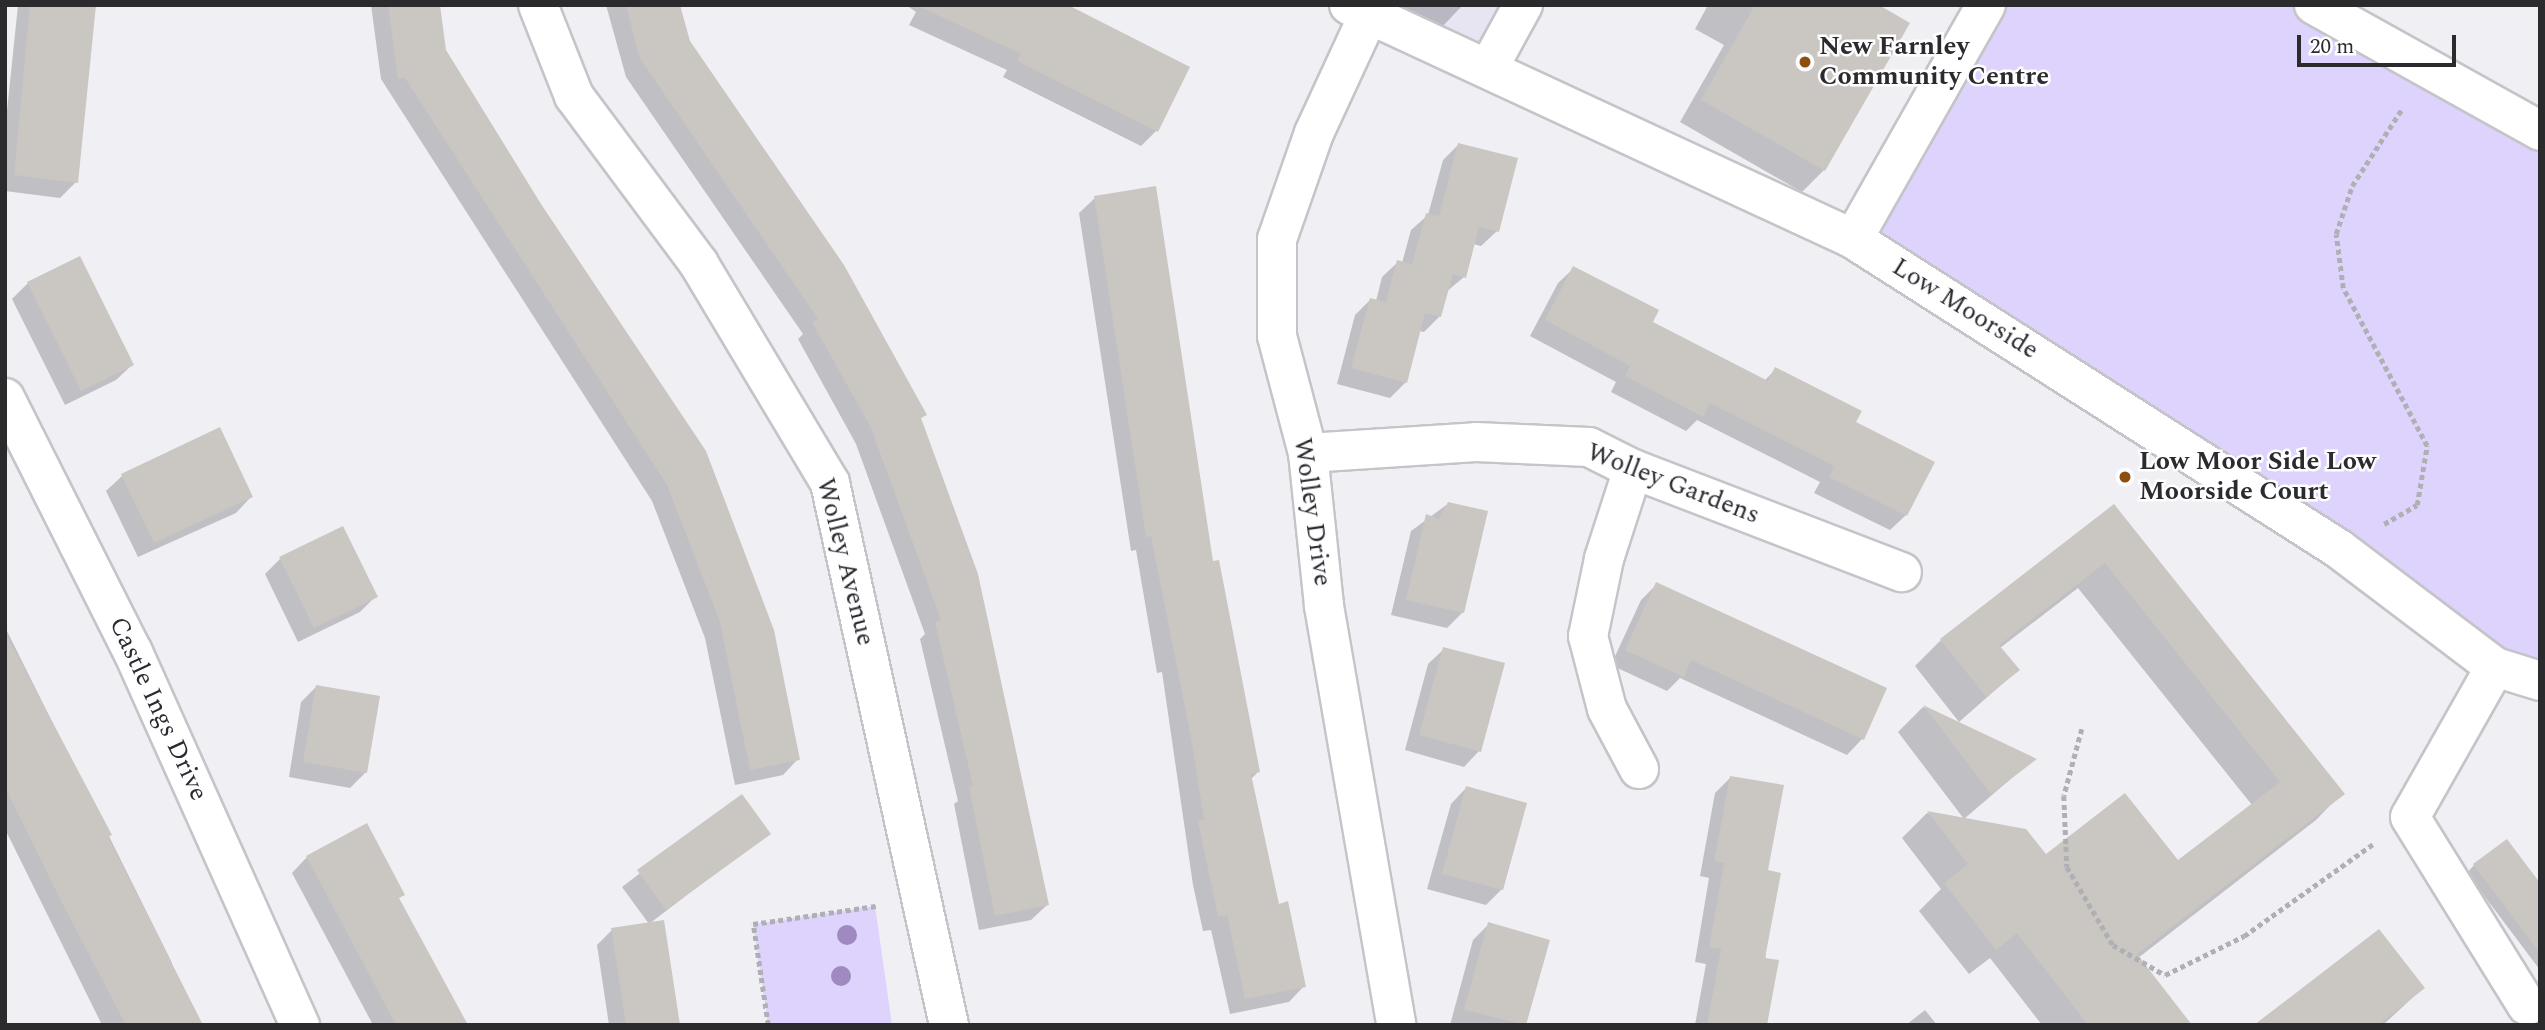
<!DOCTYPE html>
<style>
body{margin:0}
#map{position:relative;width:2545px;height:1030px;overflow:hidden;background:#f0eff4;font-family:Spectral,serif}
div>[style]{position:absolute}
.built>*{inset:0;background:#e8e5f2}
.green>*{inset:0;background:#ded3fd}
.shadow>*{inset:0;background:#0003}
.building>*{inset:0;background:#cac6c2}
.path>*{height:4.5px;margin-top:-2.25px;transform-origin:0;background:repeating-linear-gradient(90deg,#b0b0b4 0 5px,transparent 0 8.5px)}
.roads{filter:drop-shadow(2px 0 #c5c4c9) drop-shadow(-2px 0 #c5c4c9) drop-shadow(0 2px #c5c4c9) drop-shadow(0 -2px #c5c4c9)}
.minor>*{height:38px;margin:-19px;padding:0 19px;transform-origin:19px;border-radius:19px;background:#fff}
.trees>*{width:20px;height:20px;margin:-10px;border-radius:50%;background:#9e8ac1}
.dots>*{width:19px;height:19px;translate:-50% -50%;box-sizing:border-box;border:4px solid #fefdff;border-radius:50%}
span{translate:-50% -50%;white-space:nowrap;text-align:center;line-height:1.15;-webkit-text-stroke:5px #fefdff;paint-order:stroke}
.poi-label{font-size:26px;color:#2b2b2d;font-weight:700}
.left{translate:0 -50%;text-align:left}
.street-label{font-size:26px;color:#2b2b2d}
.frame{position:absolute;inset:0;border:7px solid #2b2b2d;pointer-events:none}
.scale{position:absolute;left:2297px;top:35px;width:159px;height:32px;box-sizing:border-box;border:4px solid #2b2b2d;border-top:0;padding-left:9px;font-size:21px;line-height:24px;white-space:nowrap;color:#2b2b2d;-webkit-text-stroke:5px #fefdff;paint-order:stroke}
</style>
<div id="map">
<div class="built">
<div style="clip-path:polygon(1349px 5px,1523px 5px,1489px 67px)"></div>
</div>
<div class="green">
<div style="clip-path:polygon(1986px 5px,2314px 5px,2540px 131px,2540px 681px,1853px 239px)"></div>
<div style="clip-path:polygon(875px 906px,892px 1025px,768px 1025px,753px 924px)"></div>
</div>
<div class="shadow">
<div style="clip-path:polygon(18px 5px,94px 5px,76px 182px,60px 198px,5px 191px,5px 130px)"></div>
<div style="clip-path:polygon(371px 5px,438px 5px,445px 51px,539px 205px,798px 759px,783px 775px,735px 785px,705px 638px,652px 501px,381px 79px)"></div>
<div style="clip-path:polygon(606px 5px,678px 5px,688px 42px,920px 419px,1047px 905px,1031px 920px,979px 930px,954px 804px,958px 801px,920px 639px,925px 634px,856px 444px,798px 339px,803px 334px,626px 77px)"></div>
<div style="clip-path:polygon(906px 5px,1064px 5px,1156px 131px,1141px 146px,1003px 77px,1007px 70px,909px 25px,916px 12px)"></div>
<div style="clip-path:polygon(1398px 5px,1463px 5px,1439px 30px)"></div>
<div style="clip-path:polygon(1708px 5px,1876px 5px,1908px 24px,1824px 170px,1802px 192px,1680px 122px,1724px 45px,1695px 29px)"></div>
<div style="clip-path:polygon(1458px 145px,1497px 231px,1481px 246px,1473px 244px,1464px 277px,1446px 292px,1440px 316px,1424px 332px,1419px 331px,1406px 382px,1390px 398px,1337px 384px,1355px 315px,1370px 300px,1376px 301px,1382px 277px,1398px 262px,1402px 263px,1411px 230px,1428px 215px,1443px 160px)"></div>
<div style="clip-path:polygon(1095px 198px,1212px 563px,1258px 772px,1251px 779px,1278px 906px,1304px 986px,1289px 1002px,1230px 1014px,1211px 930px,1203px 931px,1193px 885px,1162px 672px,1157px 673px,1136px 550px,1131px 551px,1079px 213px)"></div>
<div style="clip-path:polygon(1574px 268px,1651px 322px,1764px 381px,1775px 370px,1854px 423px,1906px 515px,1890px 530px,1814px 493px,1820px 482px,1697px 420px,1686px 431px,1611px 392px,1616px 382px,1530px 336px,1558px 283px)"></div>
<div style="clip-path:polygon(28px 283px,132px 365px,116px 380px,65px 405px,12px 299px)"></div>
<div style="clip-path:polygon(220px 430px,251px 497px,236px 513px,138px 557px,106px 491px,122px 476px)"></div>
<div style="clip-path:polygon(1449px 503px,1462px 613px,1447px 628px,1391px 615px,1411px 531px)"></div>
<div style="clip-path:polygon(2114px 507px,2342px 793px,2316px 820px,2138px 958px,2190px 1025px,2042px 1025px,1990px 958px,1969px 974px,1919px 911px,1941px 889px,1902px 838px,1927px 813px,2026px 830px,2046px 856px,2177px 863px,2252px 805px,2078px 588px,2000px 648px,2018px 670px,1959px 722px,1915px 666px,1941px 640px)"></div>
<div style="clip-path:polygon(280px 559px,376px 596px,360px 612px,298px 642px,265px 574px)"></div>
<div style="clip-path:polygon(1656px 585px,1885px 689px,1862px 739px,1847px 755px,1680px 678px,1667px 691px,1611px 665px,1641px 600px)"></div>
<div style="clip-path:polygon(5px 627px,172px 963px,169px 965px,200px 1025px,102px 1025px,5px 829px)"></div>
<div style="clip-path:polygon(1444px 649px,1479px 751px,1464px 767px,1405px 750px,1428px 664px)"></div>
<div style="clip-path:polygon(316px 687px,366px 772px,350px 788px,289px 777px,301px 702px)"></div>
<div style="clip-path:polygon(1923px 707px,2034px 759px,1964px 819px,1898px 732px)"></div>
<div style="clip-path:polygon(1730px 778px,1766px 872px,1765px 1025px,1695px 1025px,1706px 964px,1695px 962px,1709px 878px,1700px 876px,1715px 793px)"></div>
<div style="clip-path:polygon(1466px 788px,1502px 889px,1486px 905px,1427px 889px,1451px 804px)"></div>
<div style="clip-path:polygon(741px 796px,768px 833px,649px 924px,622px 887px)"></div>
<div style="clip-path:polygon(307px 857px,398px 899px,466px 1025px,373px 1025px,292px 873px)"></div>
<div style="clip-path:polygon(2474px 865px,2540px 886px,2540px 970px,2467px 873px)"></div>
<div style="clip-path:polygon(1489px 924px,1547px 941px,1525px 1025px,1450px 1025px,1473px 940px)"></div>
<div style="clip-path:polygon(612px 930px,679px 1025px,609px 1025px,597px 945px)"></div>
<div style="clip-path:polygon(2423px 988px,2383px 1025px,2257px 1025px)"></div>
<div style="clip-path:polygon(1925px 1010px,1937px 1025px,1906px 1025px)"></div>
</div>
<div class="building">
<div style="clip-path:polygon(30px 5px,96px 5px,78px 183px,14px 175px)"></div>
<div style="clip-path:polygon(388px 5px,440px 5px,446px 50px,541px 204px,706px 451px,774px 630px,800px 760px,750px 770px,720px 622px,667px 485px,405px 78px,398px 78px)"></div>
<div style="clip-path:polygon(626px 5px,680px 5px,690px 41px,844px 265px,927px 415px,921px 418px,978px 574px,1049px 905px,995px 916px,969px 787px,973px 786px,935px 622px,941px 620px,871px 428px,812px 322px,818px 319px,639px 57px)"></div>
<div style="clip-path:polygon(916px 5px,1068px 5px,1190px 67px,1158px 132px,1017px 61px,1021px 54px)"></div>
<div style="clip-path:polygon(1755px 5px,1879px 5px,1910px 23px,1825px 171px,1701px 100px)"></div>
<div style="clip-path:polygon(1458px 143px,1518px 158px,1499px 232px,1479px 227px,1466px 278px,1453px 274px,1441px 317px,1425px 313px,1407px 383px,1351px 368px,1370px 298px,1386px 302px,1397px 260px,1412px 264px,1426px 213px,1439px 216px)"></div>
<div style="clip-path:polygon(1156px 186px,1213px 561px,1219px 560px,1260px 772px,1251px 774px,1279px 904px,1288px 901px,1306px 987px,1245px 999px,1227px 915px,1218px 917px,1198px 821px,1204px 819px,1191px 738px,1151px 536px,1146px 537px,1094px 196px)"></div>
<div style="clip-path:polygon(80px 256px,134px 365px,81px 391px,27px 282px)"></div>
<div style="clip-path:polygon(1573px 266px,1659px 310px,1653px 322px,1768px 381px,1775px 367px,1862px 411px,1856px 422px,1935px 462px,1907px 516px,1829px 477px,1834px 466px,1710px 403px,1703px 417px,1625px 376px,1630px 366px,1545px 320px)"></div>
<div style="clip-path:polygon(220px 427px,253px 497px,154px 543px,121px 474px)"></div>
<div style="clip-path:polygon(1448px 502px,1488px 511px,1464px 613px,1406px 600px,1426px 514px,1439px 519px)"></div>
<div style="clip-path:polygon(2114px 504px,2345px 794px,2137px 954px,2192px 1025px,2088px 1025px,2017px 933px,1996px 950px,1944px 883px,1968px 864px,1927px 811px,2026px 829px,2046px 854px,2125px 793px,2178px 860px,2280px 782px,2105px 563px,1999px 645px,2020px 670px,1986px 697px,1940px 639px)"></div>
<div style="clip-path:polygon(343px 526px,378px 597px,314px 628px,279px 557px)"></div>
<div style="clip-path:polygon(1656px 582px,1887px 688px,1864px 740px,1691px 660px,1684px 677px,1625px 650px)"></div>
<div style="clip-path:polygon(5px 632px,112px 835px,108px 837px,203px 1025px,126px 1025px,60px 899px,5px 787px)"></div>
<div style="clip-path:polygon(1443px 647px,1505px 663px,1481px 752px,1419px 735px)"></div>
<div style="clip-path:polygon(316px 685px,380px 696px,367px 773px,303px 762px)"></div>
<div style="clip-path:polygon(1923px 705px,2037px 759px,1991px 794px)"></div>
<div style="clip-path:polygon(1730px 776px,1784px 785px,1768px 870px,1781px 873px,1765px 958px,1779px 960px,1767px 1025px,1707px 1025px,1721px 949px,1709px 947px,1724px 863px,1714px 861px)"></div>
<div style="clip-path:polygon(1466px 786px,1527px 803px,1503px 890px,1442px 874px)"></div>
<div style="clip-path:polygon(742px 794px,771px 834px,666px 910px,637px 870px)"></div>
<div style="clip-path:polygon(367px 823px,405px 895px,399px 898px,468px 1025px,396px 1025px,306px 856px)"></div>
<div style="clip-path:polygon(2507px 839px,2540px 883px,2540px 953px,2473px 864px)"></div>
<div style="clip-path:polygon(664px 920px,680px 1025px,626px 1025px,611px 928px)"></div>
<div style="clip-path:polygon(1488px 922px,1550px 940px,1526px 1025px,1464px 1010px)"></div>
<div style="clip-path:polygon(2379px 929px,2425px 988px,2378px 1025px,2254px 1025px)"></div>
</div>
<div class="path">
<div style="left:2384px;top:524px;width:38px;rotate:-30deg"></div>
<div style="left:2417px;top:505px;width:60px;rotate:-80.4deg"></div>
<div style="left:2427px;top:446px;width:179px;rotate:-118deg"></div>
<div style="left:2343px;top:288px;width:54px;rotate:-97.4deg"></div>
<div style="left:2336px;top:234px;width:51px;rotate:-71.6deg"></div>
<div style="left:2352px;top:186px;width:92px;rotate:-57deg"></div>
<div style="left:2082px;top:729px;width:69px;rotate:105deg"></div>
<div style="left:2064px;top:796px;width:71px;rotate:87.6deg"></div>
<div style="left:2067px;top:867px;width:91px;rotate:59.5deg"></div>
<div style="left:2113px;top:945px;width:60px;rotate:30deg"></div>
<div style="left:2165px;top:975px;width:88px;rotate:-26.3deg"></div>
<div style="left:2244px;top:936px;width:158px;rotate:-35.5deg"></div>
<div style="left:768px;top:1025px;width:102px;rotate:-98.4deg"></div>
<div style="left:753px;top:924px;width:124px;rotate:-8.3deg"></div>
</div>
<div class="roads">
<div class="minor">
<div style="left:538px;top:5px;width:98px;rotate:68.4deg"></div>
<div style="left:574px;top:96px;width:209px;rotate:53.3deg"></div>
<div style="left:699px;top:264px;width:255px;rotate:59.1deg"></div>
<div style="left:830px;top:483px;width:555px;rotate:77.62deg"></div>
<div style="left:1349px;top:5px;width:556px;rotate:24.9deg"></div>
<div style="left:1853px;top:239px;width:576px;rotate:32.53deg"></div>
<div style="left:2339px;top:549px;width:196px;rotate:37.1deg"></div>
<div style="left:2495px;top:667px;width:47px;rotate:17.3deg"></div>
<div style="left:2314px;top:5px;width:259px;rotate:29.1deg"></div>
<div style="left:1369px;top:14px;width:131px;rotate:114.8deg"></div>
<div style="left:1314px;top:133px;width:112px;rotate:109.2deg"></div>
<div style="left:1277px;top:239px;width:97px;rotate:90deg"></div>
<div style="left:1277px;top:336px;width:121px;rotate:75.2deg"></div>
<div style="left:1308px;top:453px;width:154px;rotate:84deg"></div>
<div style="left:1324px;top:606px;width:425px;rotate:80.2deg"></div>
<div style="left:1489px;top:67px;width:71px;rotate:-61.3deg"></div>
<div style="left:1853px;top:239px;width:269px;rotate:-60.4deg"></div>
<div style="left:5px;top:398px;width:284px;rotate:63.3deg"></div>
<div style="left:133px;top:652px;width:409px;rotate:65.9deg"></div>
<div style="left:1308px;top:453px;width:168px;rotate:-3.7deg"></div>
<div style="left:1476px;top:442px;width:113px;rotate:2.5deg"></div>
<div style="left:1589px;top:447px;width:49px;rotate:26.6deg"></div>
<div style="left:1633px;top:469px;width:288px;rotate:21deg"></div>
<div style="left:1633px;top:469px;width:95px;rotate:107.9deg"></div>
<div style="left:1604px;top:559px;width:79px;rotate:101.7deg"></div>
<div style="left:1588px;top:636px;width:75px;rotate:75.4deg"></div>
<div style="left:1607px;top:709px;width:68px;rotate:61.9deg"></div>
<div style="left:2495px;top:667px;width:172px;rotate:119.5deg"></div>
<div style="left:2410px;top:817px;width:222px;rotate:58.2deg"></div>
</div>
</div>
<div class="trees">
<div style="left:847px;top:935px"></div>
<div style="left:841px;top:976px"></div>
</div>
<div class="dots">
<div style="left:1805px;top:62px;background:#8c4f0f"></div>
<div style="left:2125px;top:477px;background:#8c4f0f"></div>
</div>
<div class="poi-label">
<span class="left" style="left:1819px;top:62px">New Farnley<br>Community Centre</span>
<span class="left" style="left:2139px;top:477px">Low Moor Side Low<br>Moorside Court</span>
</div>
<div class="street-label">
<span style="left:1965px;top:309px;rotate:32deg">Low Moorside</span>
<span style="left:1673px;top:484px;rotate:21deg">Wolley Gardens</span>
<span style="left:1312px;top:512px;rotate:82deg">Wolley Drive</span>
<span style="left:845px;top:562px;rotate:76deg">Wolley Avenue</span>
<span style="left:158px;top:709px;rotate:65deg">Castle Ings Drive</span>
</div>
<div class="frame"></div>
<div class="scale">20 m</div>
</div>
